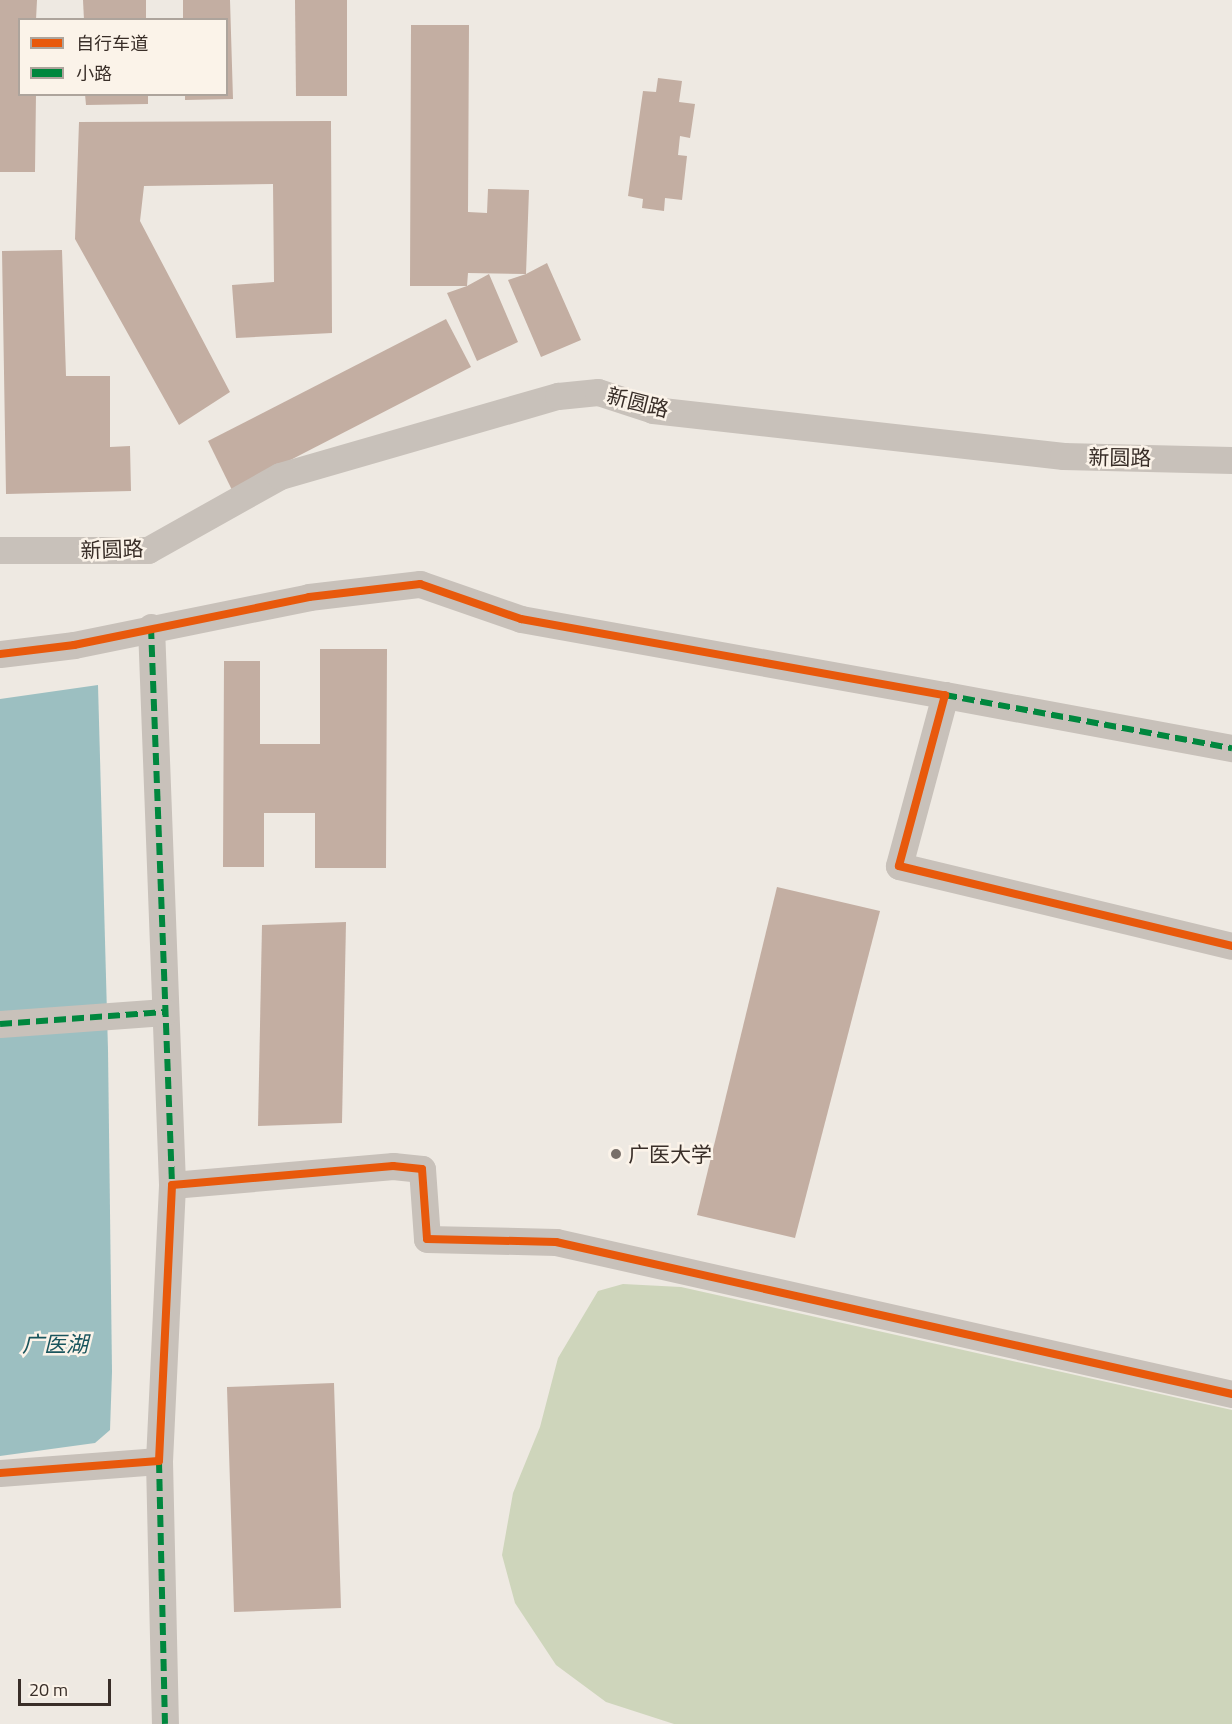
<!DOCTYPE html>
<meta charset="utf-8">
<style>
body{margin:0}
#map{position:relative;width:1232px;height:1724px;overflow:hidden;background:#eee9e2;font-family:"Titillium Web","Noto Sans SC",sans-serif}
div>[style]{position:absolute}
.green>*{inset:0;background:#ced5bb}
.water>*{inset:0;background:#9cbfc1}
.building>*{inset:0;background:#c3aea2}
.minor>*{height:27px;margin:-13.5px;padding:0 13.5px;transform-origin:13.5px;border-radius:13.5px;background:#c8c1ba}
.quiet>*{height:6px;margin-top:-3px;transform-origin:0;background:repeating-linear-gradient(90deg,#00873e 0 12px,transparent 0 18px)}
.cycleway>*{height:8px;margin:-4px;padding:0 4px;transform-origin:4px;border-radius:4px;background:#e8590c}
.dots>*{width:16px;height:16px;translate:-50% -50%;box-sizing:border-box;border:3px solid #fbf3e9;border-radius:50%}
span{translate:-50% -50%;white-space:nowrap;text-align:center;line-height:1.15;-webkit-text-stroke:5px #fbf3e9;paint-order:stroke}
.street-label{font-size:21px;color:#392e28}
.poi-label{font-size:21px;color:#392e28}
.left{translate:0 -50%;text-align:left}
.water-label{font-size:22px;color:#1a555d;font-style:italic}
.legend{position:absolute;left:18px;top:18px;width:210px;height:78px;box-sizing:border-box;background:#fbf3e9;border:2px solid #ada49c;margin:0;padding:8px 10px;list-style:none;font-size:18px;color:#392e28}
.legend li{display:flex;align-items:center;gap:12px;height:30px}
.legend b{width:30px;border:2px solid #ada49c}
.scale{position:absolute;left:18px;top:1679px;width:93px;height:27px;box-sizing:border-box;border:3px solid #392e28;border-top:0;padding-left:8px;font-size:18px;line-height:21px;white-space:nowrap;color:#392e28;-webkit-text-stroke:4px #fbf3e9;paint-order:stroke}
</style>
<div id="map">
<div class="green">
<div style="clip-path:polygon(623px 1284px,681px 1287px,1232px 1410px,1232px 1724px,674px 1724px,606px 1702px,556px 1665px,515px 1603px,502px 1555px,513px 1493px,540px 1427px,558px 1358px,598px 1291px)"></div>
</div>
<div class="water">
<div style="clip-path:polygon(98px 685px,108px 1050px,112px 1372px,110px 1430px,95px 1443px,0 1456px,0 699px)"></div>
</div>
<div class="building">
<div style="clip-path:polygon(0 0,37px 0,36px 20px,20px 20px,20px 94px,36px 94px,35px 172px,0 172px)"></div>
<div style="clip-path:polygon(83px 0,146px 0,146px 20px,84px 20px)"></div>
<div style="clip-path:polygon(183px 0,230px 0,233px 99px,185px 100px,185px 94px,226px 94px,226px 20px,183px 20px)"></div>
<div style="clip-path:polygon(295px 0,347px 0,347px 96px,296px 96px)"></div>
<div style="clip-path:polygon(411px 25px,469px 25px,468px 212px,487px 213px,488px 189px,529px 190px,526px 274px,547px 263px,581px 340px,541px 357px,508px 280px,526px 274px,468px 273px,467px 286px,410px 286px)"></div>
<div style="clip-path:polygon(658px 78px,682px 81px,679px 102px,695px 104px,690px 138px,680px 136px,678px 155px,687px 156px,682px 200px,665px 198px,664px 211px,642px 208px,643px 199px,628px 196px,643px 91px,656px 92px)"></div>
<div style="clip-path:polygon(85px 94px,148px 94px,148px 104px,86px 105px)"></div>
<div style="clip-path:polygon(331px 121px,332px 333px,236px 338px,232px 285px,274px 282px,273px 184px,144px 186px,140px 221px,230px 392px,179px 425px,75px 239px,79px 122px)"></div>
<div style="clip-path:polygon(62px 250px,66px 376px,110px 376px,110px 447px,130px 446px,131px 491px,6px 494px,2px 251px)"></div>
<div style="clip-path:polygon(489px 274px,518px 342px,477px 361px,447px 293px,467px 286px)"></div>
<div style="clip-path:polygon(446px 319px,471px 367px,232px 490px,208px 441px)"></div>
<div style="clip-path:polygon(320px 649px,387px 649px,386px 868px,315px 868px,315px 813px,264px 813px,264px 867px,223px 867px,224px 661px,260px 661px,260px 744px,320px 744px)"></div>
<div style="clip-path:polygon(777px 887px,880px 911px,795px 1238px,697px 1215px)"></div>
<div style="clip-path:polygon(346px 922px,342px 1123px,258px 1126px,262px 925px)"></div>
<div style="clip-path:polygon(334px 1383px,341px 1608px,234px 1612px,227px 1387px)"></div>
</div>
<div class="minor">
<div style="left:0;top:550px;width:148px"></div>
<div style="left:148px;top:550px;width:151px;rotate:-29.3deg"></div>
<div style="left:280px;top:476px;width:289px;rotate:-16.1deg"></div>
<div style="left:558px;top:396px;width:40px;rotate:-5.7deg"></div>
<div style="left:598px;top:392px;width:58px;rotate:18.1deg"></div>
<div style="left:653px;top:410px;width:413px;rotate:6.4deg"></div>
<div style="left:1063px;top:456px;width:169px;rotate:1.4deg"></div>
<div style="left:151px;top:627px;width:558px;rotate:87.84deg"></div>
<div style="left:0;top:654px;width:75px;rotate:-6.9deg"></div>
<div style="left:74px;top:645px;width:240px;rotate:-11.5deg"></div>
<div style="left:309px;top:597px;width:112px;rotate:-6.7deg"></div>
<div style="left:420px;top:584px;width:107px;rotate:19.1deg"></div>
<div style="left:521px;top:619px;width:431px;rotate:10.2deg"></div>
<div style="left:945px;top:695px;width:177px;rotate:105.1deg"></div>
<div style="left:899px;top:866px;width:342px;rotate:13.5deg"></div>
<div style="left:945px;top:695px;width:292px;rotate:10.5deg"></div>
<div style="left:0;top:1024px;width:165px;rotate:-4.2deg"></div>
<div style="left:159px;top:1461px;width:263px;rotate:88.7deg"></div>
<div style="left:0;top:1473px;width:159px;rotate:-4.3deg"></div>
<div style="left:159px;top:1461px;width:276px;rotate:-87.3deg"></div>
<div style="left:172px;top:1185px;width:222px;rotate:-4.9deg"></div>
<div style="left:393px;top:1166px;width:29px;rotate:6deg"></div>
<div style="left:422px;top:1169px;width:70px;rotate:85.9deg"></div>
<div style="left:427px;top:1239px;width:129px;rotate:1.3deg"></div>
<div style="left:556px;top:1242px;width:693px;rotate:12.67deg"></div>
</div>
<div class="quiet">
<div style="left:151px;top:627px;width:558px;rotate:87.84deg"></div>
<div style="left:945px;top:695px;width:292px;rotate:10.5deg"></div>
<div style="left:0;top:1024px;width:165px;rotate:-4.2deg"></div>
<div style="left:159px;top:1461px;width:263px;rotate:88.7deg"></div>
</div>
<div class="cycleway">
<div style="left:0;top:654px;width:75px;rotate:-6.9deg"></div>
<div style="left:74px;top:645px;width:240px;rotate:-11.5deg"></div>
<div style="left:309px;top:597px;width:112px;rotate:-6.7deg"></div>
<div style="left:420px;top:584px;width:107px;rotate:19.1deg"></div>
<div style="left:521px;top:619px;width:431px;rotate:10.2deg"></div>
<div style="left:945px;top:695px;width:177px;rotate:105.1deg"></div>
<div style="left:899px;top:866px;width:342px;rotate:13.5deg"></div>
<div style="left:0;top:1473px;width:159px;rotate:-4.3deg"></div>
<div style="left:159px;top:1461px;width:276px;rotate:-87.3deg"></div>
<div style="left:172px;top:1185px;width:222px;rotate:-4.9deg"></div>
<div style="left:393px;top:1166px;width:29px;rotate:6deg"></div>
<div style="left:422px;top:1169px;width:70px;rotate:85.9deg"></div>
<div style="left:427px;top:1239px;width:129px;rotate:1.3deg"></div>
<div style="left:556px;top:1242px;width:693px;rotate:12.67deg"></div>
</div>
<div class="dots">
<div style="left:616px;top:1154px;background:#786f69"></div>
</div>
<div class="street-label">
<span style="left:638px;top:402px;rotate:14deg">新圆路</span>
<span style="left:1120px;top:457px;rotate:1deg">新圆路</span>
<span style="left:112px;top:549px;rotate:-2deg">新圆路</span>
</div>
<div class="poi-label">
<span class="left" style="left:628px;top:1154px">广医大学</span>
</div>
<div class="water-label">
<span style="left:55px;top:1345px">广医湖</span>
</div>
<ul class="legend">
<li><b style="height:8px;background:#e8590c"></b>自行车道</li>
<li><b style="height:8px;background:#00873e"></b>小路</li>
</ul>
<div class="scale">20 m</div>
</div>
